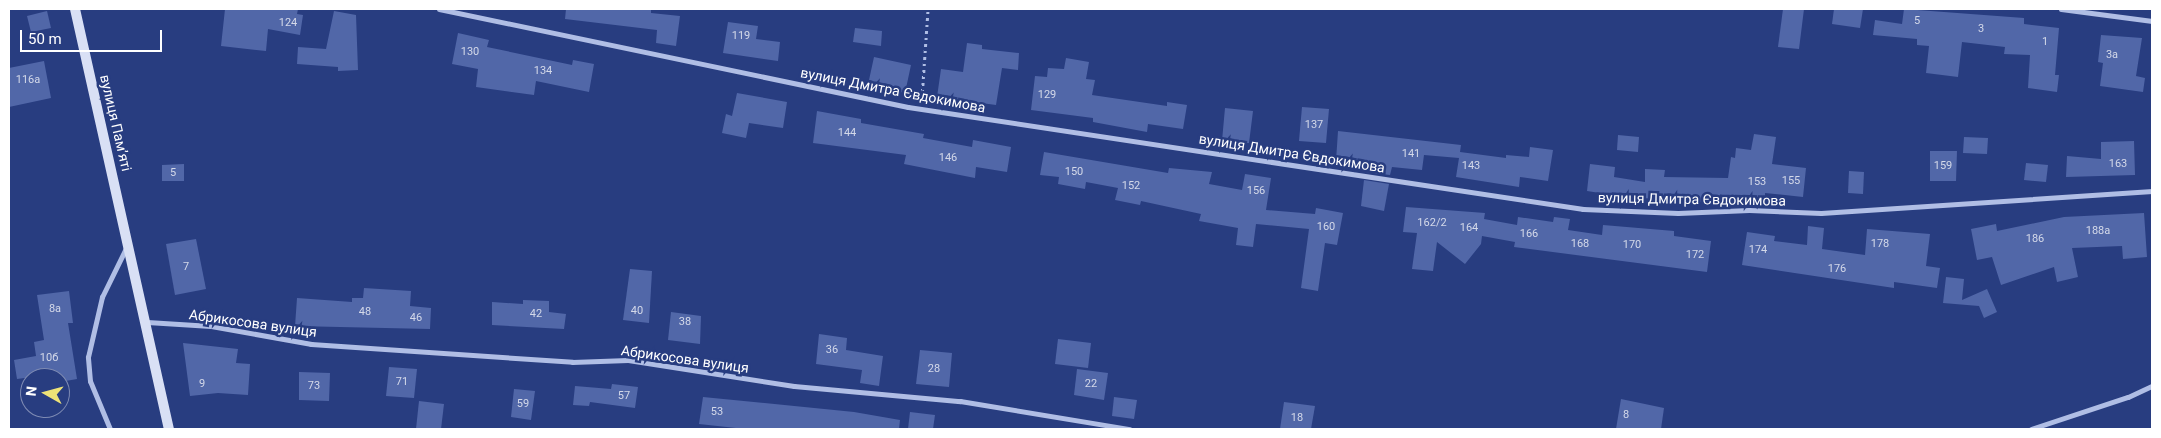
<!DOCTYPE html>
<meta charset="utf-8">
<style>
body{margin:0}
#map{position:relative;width:2161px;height:438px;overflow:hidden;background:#283d80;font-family:Roboto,sans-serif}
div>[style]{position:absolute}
.building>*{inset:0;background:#5167a8}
.path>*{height:3px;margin-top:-1.5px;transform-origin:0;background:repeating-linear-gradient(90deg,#b0bee5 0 2.5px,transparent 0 6.5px)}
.street>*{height:5px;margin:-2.5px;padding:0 2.5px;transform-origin:2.5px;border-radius:2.5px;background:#b0bee5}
.secondary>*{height:10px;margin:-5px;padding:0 5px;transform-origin:5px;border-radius:5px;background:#d9e0f5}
span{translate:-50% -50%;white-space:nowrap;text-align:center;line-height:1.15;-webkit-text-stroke:5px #283d80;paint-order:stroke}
.number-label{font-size:11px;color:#d4d9e9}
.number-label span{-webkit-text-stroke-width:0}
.street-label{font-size:14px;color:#fff}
.frame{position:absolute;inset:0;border:10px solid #fff;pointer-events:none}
.north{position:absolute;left:20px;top:368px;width:50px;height:50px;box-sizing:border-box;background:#283d80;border:1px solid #7e8bb3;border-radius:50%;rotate:277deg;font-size:14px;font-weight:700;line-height:20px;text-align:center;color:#fff}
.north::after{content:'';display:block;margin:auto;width:18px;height:22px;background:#ede277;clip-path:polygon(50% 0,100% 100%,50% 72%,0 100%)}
.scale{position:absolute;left:20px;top:30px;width:142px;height:22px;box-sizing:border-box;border:2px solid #fff;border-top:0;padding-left:6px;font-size:15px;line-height:18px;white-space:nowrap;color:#fff;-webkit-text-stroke:4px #283d80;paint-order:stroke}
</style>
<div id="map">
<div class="building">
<div style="clip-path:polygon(225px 9px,298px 9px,297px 14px,303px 15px,300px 35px,268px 29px,266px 51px,221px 46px)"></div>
<div style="clip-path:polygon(566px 9px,651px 9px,651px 13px,680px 16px,676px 46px,656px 43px,657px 30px,565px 19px)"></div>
<div style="clip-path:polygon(1783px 9px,1804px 9px,1799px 49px,1778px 47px)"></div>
<div style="clip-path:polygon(1834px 9px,1863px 9px,1860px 28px,1832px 24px)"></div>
<div style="clip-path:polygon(1904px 9px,2024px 18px,2024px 24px,2059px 28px,2055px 75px,2059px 75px,2057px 92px,2028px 88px,2030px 55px,2004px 54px,2005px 47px,1962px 42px,1958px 77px,1926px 73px,1929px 46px,1917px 45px,1917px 39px,1873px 35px,1875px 20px,1902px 24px)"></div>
<div style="clip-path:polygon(47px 11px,51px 28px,31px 32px,27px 16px)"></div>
<div style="clip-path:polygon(334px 11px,356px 15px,358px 70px,338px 71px,338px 67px,297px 64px,298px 47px,326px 49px)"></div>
<div style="clip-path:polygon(728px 22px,758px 26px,756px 39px,780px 42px,778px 61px,723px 53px)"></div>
<div style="clip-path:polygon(855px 28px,882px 31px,881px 46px,853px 42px)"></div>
<div style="clip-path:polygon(458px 33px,489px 40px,487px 47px,572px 65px,573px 60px,594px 64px,589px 92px,536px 81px,534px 95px,476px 87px,478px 69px,452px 64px)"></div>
<div style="clip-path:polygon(2101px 35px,2142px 38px,2136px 76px,2145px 78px,2143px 92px,2100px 86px,2103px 63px,2098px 62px)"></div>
<div style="clip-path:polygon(967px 43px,982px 45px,982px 49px,1019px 53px,1018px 70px,1002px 68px,996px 105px,937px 97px,941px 69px,963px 72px)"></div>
<div style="clip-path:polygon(874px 57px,911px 65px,905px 93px,872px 86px,873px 81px,869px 80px)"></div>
<div style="clip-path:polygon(1066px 58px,1089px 62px,1086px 79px,1095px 80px,1092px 95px,1167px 106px,1167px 102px,1187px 105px,1183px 129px,1148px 124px,1147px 132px,1093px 122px,1093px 118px,1031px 110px,1035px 76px,1047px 77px,1048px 68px,1064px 69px)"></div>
<div style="clip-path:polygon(44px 61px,51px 98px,9px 107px,9px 68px)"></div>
<div style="clip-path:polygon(737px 93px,787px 102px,783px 128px,749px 123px,746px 138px,722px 133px,726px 114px,732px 116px)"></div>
<div style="clip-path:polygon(1302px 107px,1329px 109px,1326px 143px,1299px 141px)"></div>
<div style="clip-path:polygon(1225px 108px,1253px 111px,1249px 143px,1222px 141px)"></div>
<div style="clip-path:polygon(817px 111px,861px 119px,861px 123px,924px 134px,923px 138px,972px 147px,973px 140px,1011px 147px,1007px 172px,976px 167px,975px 178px,904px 164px,906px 155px,813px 143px)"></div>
<div style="clip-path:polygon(1338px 131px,1461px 145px,1460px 152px,1506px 158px,1506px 155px,1529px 157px,1530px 147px,1553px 150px,1548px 181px,1520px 177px,1519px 187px,1456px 177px,1459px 158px,1424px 155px,1422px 170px,1392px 167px,1390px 175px,1365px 172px,1366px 164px,1336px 161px)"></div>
<div style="clip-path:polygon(1754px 134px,1776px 137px,1772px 164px,1806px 168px,1803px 197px,1765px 193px,1765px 200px,1758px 202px,1705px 202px,1626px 197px,1587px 191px,1590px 164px,1615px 167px,1614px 177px,1645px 182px,1645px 169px,1665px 170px,1664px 177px,1728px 178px,1731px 157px,1735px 158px,1736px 148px,1751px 150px)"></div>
<div style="clip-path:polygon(1618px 135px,1639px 137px,1638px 152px,1617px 150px)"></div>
<div style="clip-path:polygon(1964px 137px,1988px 138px,1987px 154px,1963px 153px)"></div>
<div style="clip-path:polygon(2134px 141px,2135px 175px,2066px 177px,2067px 156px,2101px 159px,2101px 142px)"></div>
<div style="clip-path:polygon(1930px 151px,1957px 151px,1956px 181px,1930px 181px)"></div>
<div style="clip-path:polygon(1044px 152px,1168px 173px,1169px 168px,1212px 172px,1209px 184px,1242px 190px,1245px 174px,1271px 178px,1266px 210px,1315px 214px,1316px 208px,1343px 213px,1337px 245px,1325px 243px,1318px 291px,1301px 288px,1309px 229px,1256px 224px,1253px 247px,1236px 245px,1238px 228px,1199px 221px,1201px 214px,1141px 201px,1140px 205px,1115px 200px,1118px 188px,1086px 182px,1085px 189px,1058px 184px,1059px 177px,1040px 175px)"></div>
<div style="clip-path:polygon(2026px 163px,2048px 165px,2046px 182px,2024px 180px)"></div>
<div style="clip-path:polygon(184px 164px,184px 181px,162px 181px,162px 165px)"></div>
<div style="clip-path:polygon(1849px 171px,1864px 172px,1863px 194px,1848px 193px)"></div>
<div style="clip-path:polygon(1364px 180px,1389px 184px,1384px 211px,1361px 206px)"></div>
<div style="clip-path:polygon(1406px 207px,1485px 213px,1484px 219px,1517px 225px,1518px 217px,1553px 222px,1554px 217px,1570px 219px,1568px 230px,1602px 235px,1603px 225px,1674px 231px,1674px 236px,1711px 241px,1707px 272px,1514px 247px,1515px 242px,1482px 236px,1481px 244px,1465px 264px,1437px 242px,1433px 271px,1412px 269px,1417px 233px,1403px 232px)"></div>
<div style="clip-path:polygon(2144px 213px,2147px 257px,2123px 259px,2122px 246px,2072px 248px,2078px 277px,2057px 282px,2054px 267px,2001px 285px,1992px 257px,1977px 260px,1971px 229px,1996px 224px,1997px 231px,2064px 217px)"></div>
<div style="clip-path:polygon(1808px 226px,1824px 228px,1822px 249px,1865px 255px,1867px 229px,1930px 234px,1926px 266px,1940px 268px,1937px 288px,1894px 282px,1894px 288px,1742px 265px,1747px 232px,1775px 236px,1774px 241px,1807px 245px)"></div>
<div style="clip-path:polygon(196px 239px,206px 289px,175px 295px,166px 244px)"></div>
<div style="clip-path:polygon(630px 269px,652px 271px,649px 323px,623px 320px)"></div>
<div style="clip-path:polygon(1946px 277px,1964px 279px,1962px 300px,1987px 289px,1997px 312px,1984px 318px,1979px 306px,1943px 303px)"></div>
<div style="clip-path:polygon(364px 288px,411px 291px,410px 306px,431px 308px,430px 329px,295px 326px,297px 298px,352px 302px,352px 298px,363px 298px)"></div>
<div style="clip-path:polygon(69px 291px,73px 323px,68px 323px,77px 379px,60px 382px,54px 374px,17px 379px,14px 360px,36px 356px,34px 342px,44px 340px,37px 295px)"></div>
<div style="clip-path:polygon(523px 300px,549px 301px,549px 312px,566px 314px,564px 329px,492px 325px,492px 302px,523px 304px)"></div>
<div style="clip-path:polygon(671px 312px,701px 316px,700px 344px,668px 340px)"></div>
<div style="clip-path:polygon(819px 334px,847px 338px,846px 350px,883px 356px,879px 386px,860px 383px,862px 370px,816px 364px)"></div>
<div style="clip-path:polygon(1058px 339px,1091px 343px,1088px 368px,1055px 364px)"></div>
<div style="clip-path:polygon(183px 343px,238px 349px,236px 363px,250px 364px,248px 395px,218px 393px,190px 396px)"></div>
<div style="clip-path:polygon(920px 350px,952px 353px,949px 387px,916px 384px)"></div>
<div style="clip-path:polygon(389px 367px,417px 369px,414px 398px,386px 396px)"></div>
<div style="clip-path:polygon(1077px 369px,1108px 373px,1104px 400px,1074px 395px)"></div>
<div style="clip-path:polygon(299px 372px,330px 373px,329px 401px,299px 400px)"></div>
<div style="clip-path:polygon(612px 384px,638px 387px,635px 408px,590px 402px,589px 406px,573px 405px,575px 386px,611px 389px)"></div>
<div style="clip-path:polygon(514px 389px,535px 391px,531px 420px,511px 417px)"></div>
<div style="clip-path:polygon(703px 397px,854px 412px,900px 420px,899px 429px,745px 429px,699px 424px)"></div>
<div style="clip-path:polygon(1114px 397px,1137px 400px,1134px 419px,1112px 416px)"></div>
<div style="clip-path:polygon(1621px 399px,1664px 408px,1661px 429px,1616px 429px)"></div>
<div style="clip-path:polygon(419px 401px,444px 404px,441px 429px,416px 429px)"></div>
<div style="clip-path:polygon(1284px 402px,1315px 406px,1311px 429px,1280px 429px)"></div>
<div style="clip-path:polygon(910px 412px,935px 415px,933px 429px,908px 429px)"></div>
</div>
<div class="path">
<div style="left:922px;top:98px;width:89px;rotate:-86.1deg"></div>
</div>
<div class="street">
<div style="left:439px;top:9px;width:479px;rotate:11.8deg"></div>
<div style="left:908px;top:107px;width:683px;rotate:8.59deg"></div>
<div style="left:1583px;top:209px;width:95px;rotate:2.4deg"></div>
<div style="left:1678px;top:213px;width:71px;rotate:-2.4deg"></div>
<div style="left:1749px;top:210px;width:72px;rotate:2.4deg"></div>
<div style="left:1821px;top:213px;width:332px;rotate:-3.8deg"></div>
<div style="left:2061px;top:9px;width:92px;rotate:7.5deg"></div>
<div style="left:147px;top:322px;width:64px;rotate:3.6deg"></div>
<div style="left:211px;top:326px;width:102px;rotate:10.2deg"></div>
<div style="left:311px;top:344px;width:262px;rotate:3.9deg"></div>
<div style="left:572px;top:362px;width:56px;rotate:-2deg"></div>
<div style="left:628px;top:360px;width:168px;rotate:8.9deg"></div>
<div style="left:794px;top:386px;width:167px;rotate:5.2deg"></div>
<div style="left:960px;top:401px;width:172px;rotate:9.4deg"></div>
<div style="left:110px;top:429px;width:52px;rotate:-112.6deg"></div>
<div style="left:90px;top:381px;width:24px;rotate:-95deg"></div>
<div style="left:88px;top:357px;width:62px;rotate:-76.9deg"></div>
<div style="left:102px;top:297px;width:57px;rotate:-63.9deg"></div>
<div style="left:2031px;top:429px;width:102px;rotate:-18.3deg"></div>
<div style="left:2128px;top:397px;width:26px;rotate:-25deg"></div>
</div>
<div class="secondary">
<div style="left:75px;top:9px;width:430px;rotate:77.4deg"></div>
</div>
<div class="number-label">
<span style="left:1917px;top:21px">5</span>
<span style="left:288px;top:23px">124</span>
<span style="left:1981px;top:29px">3</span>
<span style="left:741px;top:36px">119</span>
<span style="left:2045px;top:42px">1</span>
<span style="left:470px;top:52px">130</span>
<span style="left:2112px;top:55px">3а</span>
<span style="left:543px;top:71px">134</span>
<span style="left:28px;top:80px">116а</span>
<span style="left:1047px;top:95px">129</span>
<span style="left:1314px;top:125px">137</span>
<span style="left:847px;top:133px">144</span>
<span style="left:1411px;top:154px">141</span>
<span style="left:948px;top:158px">146</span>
<span style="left:2118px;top:164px">163</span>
<span style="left:1471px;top:166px">143</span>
<span style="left:1943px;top:166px">159</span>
<span style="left:1074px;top:172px">150</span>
<span style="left:173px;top:173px">5</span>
<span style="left:1791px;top:181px">155</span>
<span style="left:1757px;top:182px">153</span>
<span style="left:1131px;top:186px">152</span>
<span style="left:1256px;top:191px">156</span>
<span style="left:1432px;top:223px">162/2</span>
<span style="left:1326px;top:227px">160</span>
<span style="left:1469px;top:228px">164</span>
<span style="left:2098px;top:231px">188а</span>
<span style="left:1529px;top:234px">166</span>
<span style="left:2035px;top:239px">186</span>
<span style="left:1580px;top:244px">168</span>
<span style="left:1880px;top:244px">178</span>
<span style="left:1632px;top:245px">170</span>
<span style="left:1758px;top:250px">174</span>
<span style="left:1695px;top:255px">172</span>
<span style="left:186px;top:267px">7</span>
<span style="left:1837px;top:269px">176</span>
<span style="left:55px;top:309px">8а</span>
<span style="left:637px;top:311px">40</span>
<span style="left:365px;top:312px">48</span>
<span style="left:536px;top:314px">42</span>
<span style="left:416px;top:318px">46</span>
<span style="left:685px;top:322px">38</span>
<span style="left:832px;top:350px">36</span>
<span style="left:49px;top:358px">10б</span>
<span style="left:934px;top:369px">28</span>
<span style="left:402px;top:382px">71</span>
<span style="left:202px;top:384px">9</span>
<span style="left:1091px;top:384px">22</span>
<span style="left:314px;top:386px">73</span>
<span style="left:624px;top:396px">57</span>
<span style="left:523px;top:404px">59</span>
<span style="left:717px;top:412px">53</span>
<span style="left:1626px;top:415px">8</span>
<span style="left:1297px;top:418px">18</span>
</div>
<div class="street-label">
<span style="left:893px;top:90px;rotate:11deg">вулиця Дмитра Євдокимова</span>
<span style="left:116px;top:123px;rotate:77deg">вулиця Памʼяті</span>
<span style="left:1292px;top:153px;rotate:9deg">вулиця Дмитра Євдокимова</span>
<span style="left:1692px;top:199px;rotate:1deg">вулиця Дмитра Євдокимова</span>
<span style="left:253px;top:323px;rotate:8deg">Абрикосова вулиця</span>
<span style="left:685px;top:359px;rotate:8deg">Абрикосова вулиця</span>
</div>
<div class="frame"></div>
<div class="north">N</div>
<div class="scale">50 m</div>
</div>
